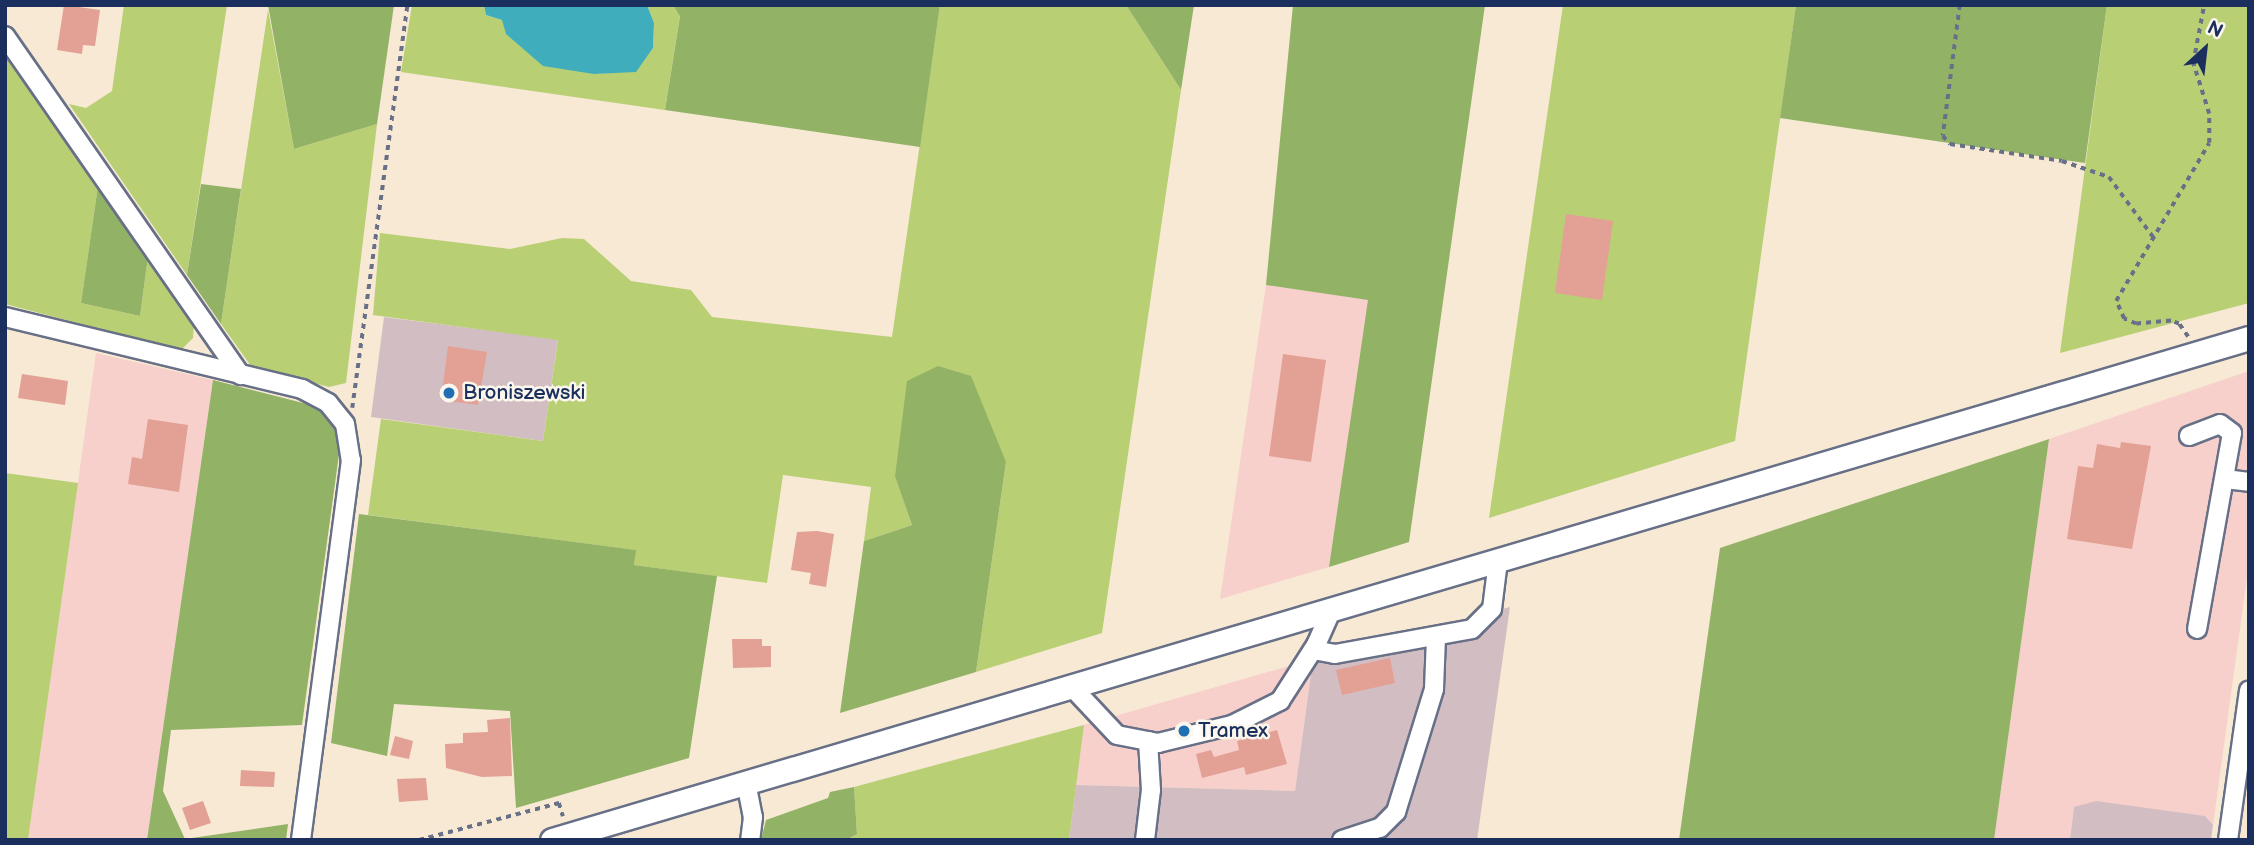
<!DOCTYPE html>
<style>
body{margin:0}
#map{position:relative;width:2254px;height:845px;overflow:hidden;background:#f7e9d4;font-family:"Balsamiq Sans",sans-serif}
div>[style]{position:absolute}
.built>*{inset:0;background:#f7d0cb}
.industrial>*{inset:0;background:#d2bec2}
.green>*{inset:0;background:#b8cf74}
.forest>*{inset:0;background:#92b266}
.water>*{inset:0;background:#3fadbc}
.building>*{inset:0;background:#e3a095}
.path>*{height:3.5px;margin-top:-1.75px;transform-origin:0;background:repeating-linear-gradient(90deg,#687087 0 5px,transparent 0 10px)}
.roads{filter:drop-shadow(2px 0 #687087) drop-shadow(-2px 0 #687087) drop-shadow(0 2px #687087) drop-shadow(0 -2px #687087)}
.minor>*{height:18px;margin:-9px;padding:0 9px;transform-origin:9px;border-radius:9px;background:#fff}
.major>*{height:23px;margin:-11.5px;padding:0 11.5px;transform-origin:11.5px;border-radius:11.5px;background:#fff}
.dots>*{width:19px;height:19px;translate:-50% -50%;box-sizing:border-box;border:4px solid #fbf7ec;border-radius:50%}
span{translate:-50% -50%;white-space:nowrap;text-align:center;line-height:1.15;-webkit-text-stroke:5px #fbf7ec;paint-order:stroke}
.poi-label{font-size:21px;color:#1b2f5e}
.left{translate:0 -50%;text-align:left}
.frame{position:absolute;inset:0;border:7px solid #1b2f5e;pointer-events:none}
.north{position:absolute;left:2170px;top:14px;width:70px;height:70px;-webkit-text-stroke:5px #fbf7ec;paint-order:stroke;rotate:27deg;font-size:19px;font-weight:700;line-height:28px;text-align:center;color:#1b2f5e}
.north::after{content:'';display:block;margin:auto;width:24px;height:32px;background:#1b2f5e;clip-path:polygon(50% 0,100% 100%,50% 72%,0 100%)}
</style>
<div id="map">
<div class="built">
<div style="clip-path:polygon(1266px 285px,1369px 300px,1329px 567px,1220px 599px)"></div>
<div style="clip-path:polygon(96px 353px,213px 380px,147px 840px,28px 840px)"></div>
<div style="clip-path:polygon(2249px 371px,2249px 563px,2213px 825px,2204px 816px,2074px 807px,2070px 840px,1994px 840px,2049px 439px)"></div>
<div style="clip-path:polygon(1313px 659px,1295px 791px,1076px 785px,1084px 725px)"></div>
</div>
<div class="industrial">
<div style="clip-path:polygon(384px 317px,558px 339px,543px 441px,371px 417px)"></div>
<div style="clip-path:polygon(1510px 607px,1477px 840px,1069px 840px,1076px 785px,1295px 791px,1313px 659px)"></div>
<div style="clip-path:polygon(2096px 801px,2205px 816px,2213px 825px,2211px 840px,2070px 840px,2074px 807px)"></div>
</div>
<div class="green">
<div style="clip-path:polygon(124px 5px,227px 5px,187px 275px,69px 104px,86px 108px,112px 91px)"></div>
<div style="clip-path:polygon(412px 5px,484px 5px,486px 15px,502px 20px,594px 74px,636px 71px,653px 48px,654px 23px,647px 5px,673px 5px,680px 15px,665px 110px,401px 72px)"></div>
<div style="clip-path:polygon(940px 5px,1126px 5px,1181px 90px,1102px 633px,976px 672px,1006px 462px,895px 477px,912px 525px,864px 541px,871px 487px,783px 475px,767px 583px,634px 565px,635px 550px,368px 515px,381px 419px,543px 441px,558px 340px,373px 315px,380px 233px,510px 249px,562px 238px,584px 239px,631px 281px,691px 290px,712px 317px,892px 337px)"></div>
<div style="clip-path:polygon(1563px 5px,1796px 5px,1735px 441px,1489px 518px)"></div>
<div style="clip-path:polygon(2107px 5px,2249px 5px,2249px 303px,2060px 353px)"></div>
<div style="clip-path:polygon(268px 10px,294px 149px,377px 124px,346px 383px,329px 387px,251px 366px,221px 324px)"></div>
<div style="clip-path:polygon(5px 50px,98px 186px,81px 303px,140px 316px,148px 257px,194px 323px,193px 338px,181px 350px,5px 304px)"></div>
<div style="clip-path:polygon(5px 473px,78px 483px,28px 840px,5px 840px)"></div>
<div style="clip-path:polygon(1084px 725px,1069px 840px,846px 840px,857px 834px,854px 787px)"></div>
</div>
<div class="forest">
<div style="clip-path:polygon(268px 5px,394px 5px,377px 124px,294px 149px)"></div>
<div style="clip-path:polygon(673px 5px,940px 5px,920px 147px,665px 110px,680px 16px)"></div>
<div style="clip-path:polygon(1126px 5px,1194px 5px,1181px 90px)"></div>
<div style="clip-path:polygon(1293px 5px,1485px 5px,1409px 542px,1329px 567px,1368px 300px,1266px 285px)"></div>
<div style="clip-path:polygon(1796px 5px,2107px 5px,2085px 163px,1780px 118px)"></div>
<div style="clip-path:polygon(201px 184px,241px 189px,221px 324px,187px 275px)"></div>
<div style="clip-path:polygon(98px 186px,148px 257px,140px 316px,81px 303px)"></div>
<div style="clip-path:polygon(938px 366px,971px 376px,1006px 462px,976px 672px,840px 713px,864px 541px,912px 525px,895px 477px,907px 381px)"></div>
<div style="clip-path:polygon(213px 380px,315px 406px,333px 423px,340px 447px,302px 725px,171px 730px,163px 791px,185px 839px,288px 824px,286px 840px,147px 840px)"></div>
<div style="clip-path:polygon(2049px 439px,1994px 840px,1679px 840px,1720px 548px)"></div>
<div style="clip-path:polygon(359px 514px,636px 550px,634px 565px,717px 576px,689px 758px,516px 808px,510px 711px,394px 704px,387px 756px,331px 743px)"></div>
<div style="clip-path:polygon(854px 787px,857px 834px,846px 840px,761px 840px,766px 820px,828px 798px,830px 792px)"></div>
</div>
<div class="water">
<div style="clip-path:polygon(484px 5px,647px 5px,654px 23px,653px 48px,636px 72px,594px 74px,543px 66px,506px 34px,502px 20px,486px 15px)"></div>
</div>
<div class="building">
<div style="clip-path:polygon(64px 5px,100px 10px,95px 46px,83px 45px,82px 54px,57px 50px)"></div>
<div style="clip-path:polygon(1566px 214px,1613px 221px,1602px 300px,1555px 293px)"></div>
<div style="clip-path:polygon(448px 346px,487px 352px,478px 405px,441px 400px)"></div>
<div style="clip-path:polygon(1283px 354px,1326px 360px,1311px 462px,1269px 456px)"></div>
<div style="clip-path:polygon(22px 374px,68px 381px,65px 405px,18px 398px)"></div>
<div style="clip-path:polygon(148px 419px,188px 425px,179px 492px,128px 484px,132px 457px,142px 459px)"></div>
<div style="clip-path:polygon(2121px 442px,2151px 446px,2132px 549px,2067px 539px,2078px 466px,2093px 468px,2097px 444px,2120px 448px)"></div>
<div style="clip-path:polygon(817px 531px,834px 534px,826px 587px,809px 584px,811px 573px,791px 570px,797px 532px)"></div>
<div style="clip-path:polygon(732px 639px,762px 639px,762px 646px,771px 646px,771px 667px,733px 668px)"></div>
<div style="clip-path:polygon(1390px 658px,1395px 683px,1342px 695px,1336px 670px)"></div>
<div style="clip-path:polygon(510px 718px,512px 776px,482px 777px,446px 768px,445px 744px,463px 743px,463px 733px,488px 732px,487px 720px)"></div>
<div style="clip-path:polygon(1277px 730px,1287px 764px,1246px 775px,1244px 767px,1202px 778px,1196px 754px,1211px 750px,1214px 757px,1239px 750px,1237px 741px)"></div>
<div style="clip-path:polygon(395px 736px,413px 741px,409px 759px,390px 755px)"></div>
<div style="clip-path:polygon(241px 770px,275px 772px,274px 787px,240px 786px)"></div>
<div style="clip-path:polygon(426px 778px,428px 800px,399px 802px,397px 779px)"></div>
<div style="clip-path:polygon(203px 801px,211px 823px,190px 830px,182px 808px)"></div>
</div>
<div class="path">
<div style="left:1960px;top:5px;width:132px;rotate:97.4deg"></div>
<div style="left:1943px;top:136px;width:11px;rotate:49deg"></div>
<div style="left:1950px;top:144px;width:113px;rotate:8.6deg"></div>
<div style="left:2062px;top:161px;width:50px;rotate:18.8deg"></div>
<div style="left:2109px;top:177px;width:76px;rotate:53.6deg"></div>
<div style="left:2188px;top:337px;width:16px;rotate:-125deg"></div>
<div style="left:2179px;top:324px;width:9px;rotate:-159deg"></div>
<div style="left:2171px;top:321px;width:35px;rotate:175deg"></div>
<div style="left:2136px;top:324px;width:13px;rotate:-157deg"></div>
<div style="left:2124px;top:319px;width:20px;rotate:-114deg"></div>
<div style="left:2116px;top:301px;width:183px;rotate:-59.5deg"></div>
<div style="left:2209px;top:143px;width:29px;rotate:-90deg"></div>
<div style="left:2209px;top:114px;width:53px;rotate:-107.4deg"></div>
<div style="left:2193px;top:63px;width:59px;rotate:-79.3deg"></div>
<div style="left:352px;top:408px;width:407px;rotate:-82.2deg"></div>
<div style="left:419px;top:840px;width:145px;rotate:-14.8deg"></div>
<div style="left:559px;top:803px;width:14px;rotate:73deg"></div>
</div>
<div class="roads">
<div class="minor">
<div style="left:5px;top:36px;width:413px;rotate:55.2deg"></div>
<div style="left:5px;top:317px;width:306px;rotate:13.6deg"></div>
<div style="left:302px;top:389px;width:30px;rotate:28deg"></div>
<div style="left:328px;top:403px;width:27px;rotate:51deg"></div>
<div style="left:345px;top:424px;width:36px;rotate:81deg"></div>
<div style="left:351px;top:460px;width:383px;rotate:97.5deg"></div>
<div style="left:2189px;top:436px;width:33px;rotate:-21deg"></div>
<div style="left:2220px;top:424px;width:15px;rotate:37deg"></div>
<div style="left:2232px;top:433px;width:199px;rotate:100.1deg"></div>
<div style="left:2225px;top:479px;width:24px;rotate:7deg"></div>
<div style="left:1313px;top:650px;width:22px;rotate:10deg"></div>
<div style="left:1335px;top:654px;width:139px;rotate:-10.3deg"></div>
<div style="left:1472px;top:629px;width:28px;rotate:-45deg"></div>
<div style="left:1492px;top:609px;width:48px;rotate:-82.9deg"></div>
<div style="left:1071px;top:686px;width:67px;rotate:46.8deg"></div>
<div style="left:1117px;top:735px;width:42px;rotate:11deg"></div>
<div style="left:1158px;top:743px;width:76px;rotate:-13.7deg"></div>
<div style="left:1232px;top:725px;width:54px;rotate:-26.6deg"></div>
<div style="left:1280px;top:701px;width:67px;rotate:-57.3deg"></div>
<div style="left:1316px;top:645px;width:39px;rotate:-66deg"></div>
<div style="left:746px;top:782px;width:36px;rotate:79deg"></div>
<div style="left:753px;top:817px;width:23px;rotate:97deg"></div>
<div style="left:1145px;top:840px;width:50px;rotate:-83.2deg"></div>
<div style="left:1151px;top:790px;width:49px;rotate:-93.5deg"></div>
<div style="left:1342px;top:840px;width:40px;rotate:-18deg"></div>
<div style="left:1380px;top:828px;width:23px;rotate:-45deg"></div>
<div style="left:1396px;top:812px;width:129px;rotate:-72.8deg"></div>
<div style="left:1434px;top:689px;width:53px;rotate:-87.8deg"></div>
<div style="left:2228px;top:840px;width:151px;rotate:-82deg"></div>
</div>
<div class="major">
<div style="left:552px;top:840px;width:1770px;rotate:-16.48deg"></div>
</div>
</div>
<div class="dots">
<div style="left:449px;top:393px;background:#1f6fb2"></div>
<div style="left:1184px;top:731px;background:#1f6fb2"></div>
</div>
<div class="poi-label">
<span class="left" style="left:463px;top:393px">Broniszewski</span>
<span class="left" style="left:1198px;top:731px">Tramex</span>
</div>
<div class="frame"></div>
<div class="north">N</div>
</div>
